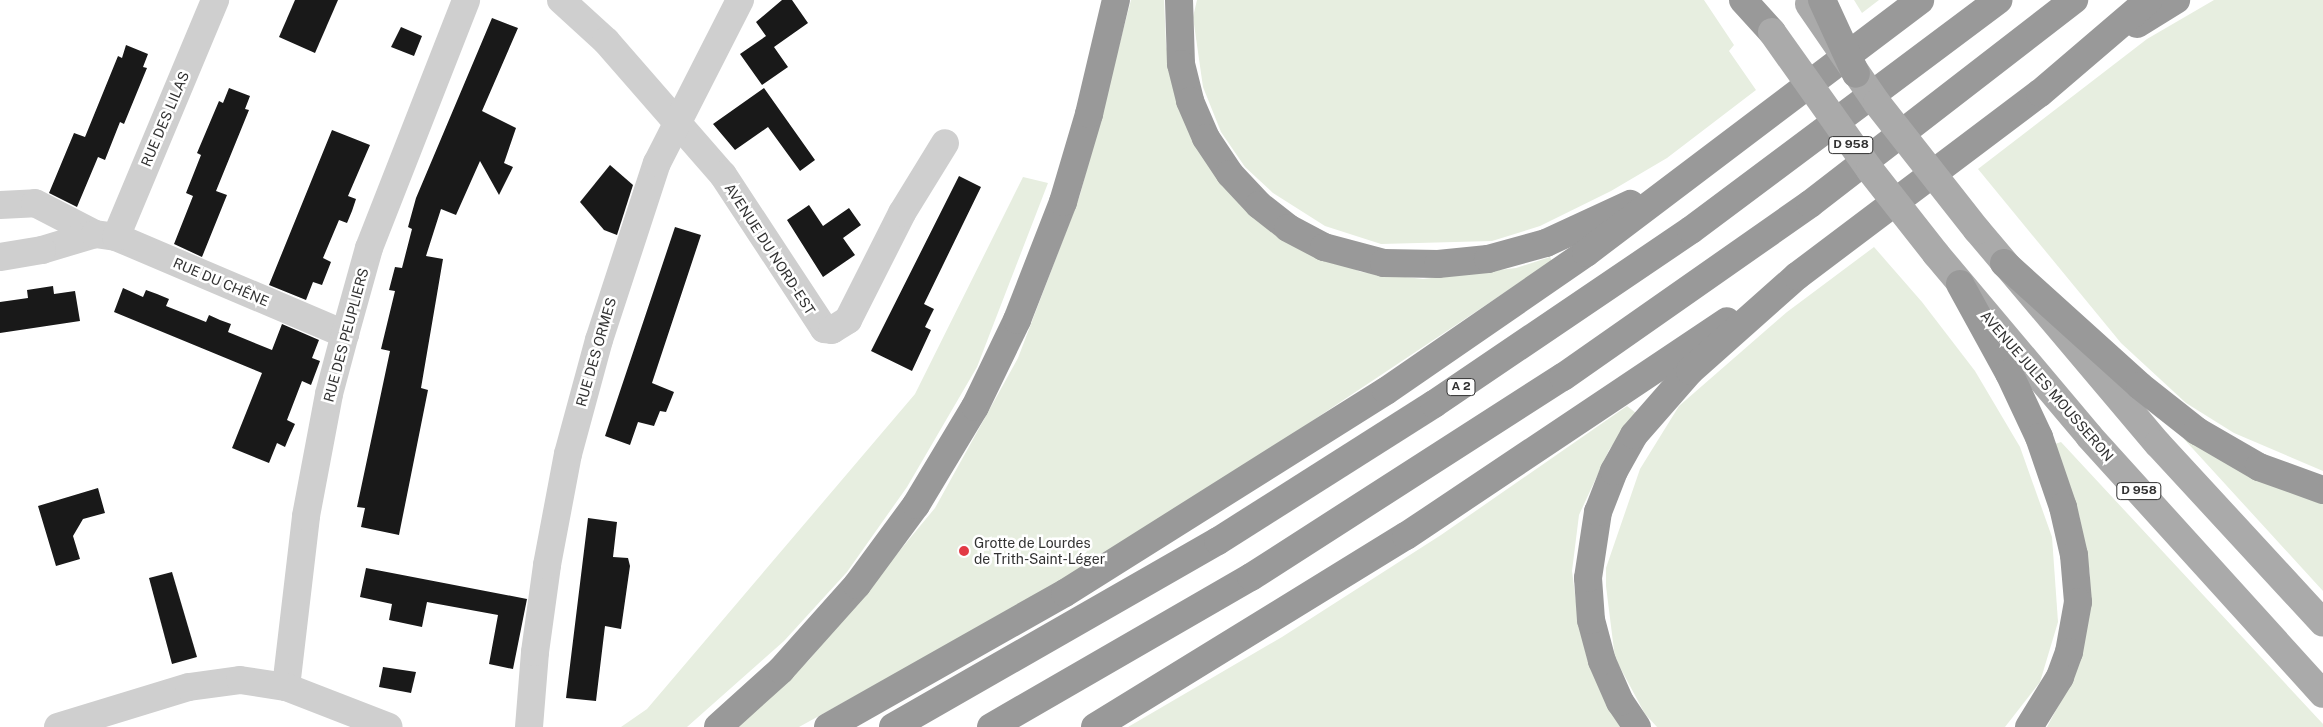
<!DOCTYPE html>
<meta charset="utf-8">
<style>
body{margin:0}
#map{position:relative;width:2323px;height:727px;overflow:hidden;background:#fff;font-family:"Public Sans",sans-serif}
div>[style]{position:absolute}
.green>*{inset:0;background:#e7eee0}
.building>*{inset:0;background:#191919}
.minor>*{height:28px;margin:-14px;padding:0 14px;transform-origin:14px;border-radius:14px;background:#cfcfcf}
.major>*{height:28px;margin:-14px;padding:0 14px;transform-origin:14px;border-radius:14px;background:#aaa}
.highway>*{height:28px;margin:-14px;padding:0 14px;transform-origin:14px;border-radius:14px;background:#999}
.major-bridge>*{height:28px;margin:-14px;padding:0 14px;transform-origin:14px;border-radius:14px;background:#aaa}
.highway-bridge>*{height:28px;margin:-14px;padding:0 14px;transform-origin:14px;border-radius:14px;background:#999}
.dots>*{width:14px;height:14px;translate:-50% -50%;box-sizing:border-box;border:2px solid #fff;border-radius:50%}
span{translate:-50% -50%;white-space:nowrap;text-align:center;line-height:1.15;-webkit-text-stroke:5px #fff;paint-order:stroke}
.shield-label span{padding:1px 4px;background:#fff;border:1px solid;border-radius:4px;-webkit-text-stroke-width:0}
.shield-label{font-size:12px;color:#323232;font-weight:700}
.street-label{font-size:14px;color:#323232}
.poi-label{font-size:14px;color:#323232}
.left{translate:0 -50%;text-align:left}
</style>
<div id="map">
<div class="green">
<div style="clip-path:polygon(1131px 0,1164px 0,1166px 45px,1179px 98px,1292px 241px,1361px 272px,1423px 279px,1516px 268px,1550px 257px,1552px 261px,1282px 441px,1056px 585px,799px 727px,735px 727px,809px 660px,935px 508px,1018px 358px,1080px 195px)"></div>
<div style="clip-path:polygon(1197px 0,1704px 0,1734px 45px,1729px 51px,1756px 90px,1667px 158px,1611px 191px,1540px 226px,1492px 241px,1381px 244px,1325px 226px,1273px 193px,1245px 167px,1221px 132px,1203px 87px,1193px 17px)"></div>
<div style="clip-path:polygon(1854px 0,1879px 0,1862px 13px)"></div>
<div style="clip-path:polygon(2214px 0,2323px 0,2323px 471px,2234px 433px,2186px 403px,2121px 343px,1978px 169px,2147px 39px)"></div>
<div style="clip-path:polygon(1023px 177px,1048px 183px,977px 367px,907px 487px,847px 572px,784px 641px,687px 727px,621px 727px,647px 709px,915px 394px)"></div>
<div style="clip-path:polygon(1874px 247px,1922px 302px,1975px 371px,2020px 447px,2052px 537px,2058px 622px,2040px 682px,2005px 727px,1657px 727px,1645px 714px,1615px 658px,1606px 586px,1606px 568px,1640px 469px,1679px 406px,1787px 312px)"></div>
<div style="clip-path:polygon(1627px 406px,1636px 413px,1609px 450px,1579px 515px,1572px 571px,1579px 625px,1589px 666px,1622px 727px,1128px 727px,1282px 637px,1441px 535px)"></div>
<div style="clip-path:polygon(2183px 438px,2264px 481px,2323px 498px,2323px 591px)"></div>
<div style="clip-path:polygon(2061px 442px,2323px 724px,2323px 727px,2047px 727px,2071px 682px,2084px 638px,2090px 574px,2079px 515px,2055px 444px)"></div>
</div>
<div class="building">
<div style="clip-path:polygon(295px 0,338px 0,315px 53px,279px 37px)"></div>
<div style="clip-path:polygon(782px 0,792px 0,808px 23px,774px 47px,788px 67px,762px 85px,740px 54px,766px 36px,756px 22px)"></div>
<div style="clip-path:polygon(492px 18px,518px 28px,482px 111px,516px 128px,504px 163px,513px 167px,499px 195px,480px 161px,456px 215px,441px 209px,426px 256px,443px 259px,421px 388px,428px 390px,399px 535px,361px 527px,365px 508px,357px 507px,390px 351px,381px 349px,395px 291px,389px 290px,395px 267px,402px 268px,412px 229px,408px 227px,416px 198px)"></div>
<div style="clip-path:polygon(401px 27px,422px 36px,414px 56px,391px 47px)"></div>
<div style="clip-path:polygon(126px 45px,148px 54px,143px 67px,147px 68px,124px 124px,120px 122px,105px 160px,98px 157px,77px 207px,49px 193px,74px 133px,85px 137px,118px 56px,122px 58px)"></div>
<div style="clip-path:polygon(229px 88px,250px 96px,245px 109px,249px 110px,216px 191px,227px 195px,202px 257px,174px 244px,193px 196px,186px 193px,201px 155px,197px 153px,219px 101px,223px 103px)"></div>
<div style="clip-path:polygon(764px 88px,815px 160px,800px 171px,768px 127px,735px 150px,713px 124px)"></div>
<div style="clip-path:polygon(332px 130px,370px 145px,348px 196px,356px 199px,352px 211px,347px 223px,339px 220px,323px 258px,331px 262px,322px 285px,313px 282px,306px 300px,269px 285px)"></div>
<div style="clip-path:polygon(610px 165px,633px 185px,617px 235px,604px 230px,580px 202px)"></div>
<div style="clip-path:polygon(959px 176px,981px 187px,924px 304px,934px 309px,925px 327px,931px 330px,912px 371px,871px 351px)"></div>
<div style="clip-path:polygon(809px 205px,823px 226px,849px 208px,861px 225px,843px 238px,855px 255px,823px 277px,787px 220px)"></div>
<div style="clip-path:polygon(675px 227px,701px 235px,652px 383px,674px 392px,666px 412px,660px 411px,654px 426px,638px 422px,630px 445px,605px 436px)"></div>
<div style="clip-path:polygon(53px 286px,54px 294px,75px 291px,80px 321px,0 333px,0 302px,28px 298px,27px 290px)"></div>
<div style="clip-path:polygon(123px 288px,143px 297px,146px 290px,157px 294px,169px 299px,166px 306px,206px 322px,209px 315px,220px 320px,231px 324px,228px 332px,272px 350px,282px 324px,319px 340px,312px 358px,320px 361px,311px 385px,302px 381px,287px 420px,295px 424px,290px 435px,285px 447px,277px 443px,269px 463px,232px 448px,262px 373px,114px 312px)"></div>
<div style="clip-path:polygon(98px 488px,105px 513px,83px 519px,73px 536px,80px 559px,56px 566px,38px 506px)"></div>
<div style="clip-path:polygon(588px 518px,617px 522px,613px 557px,628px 558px,630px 566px,621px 629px,605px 626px,596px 701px,566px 698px)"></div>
<div style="clip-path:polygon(366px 568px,527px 599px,513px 669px,489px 664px,498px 615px,427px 602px,422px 627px,389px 620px,392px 604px,360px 597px)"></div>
<div style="clip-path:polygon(172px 572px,197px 657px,172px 664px,149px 578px)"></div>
<div style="clip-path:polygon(383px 667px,416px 672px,411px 693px,379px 687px)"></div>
</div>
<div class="minor">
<div style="left:561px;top:0;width:61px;rotate:42.3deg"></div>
<div style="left:606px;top:41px;width:178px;rotate:48.9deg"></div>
<div style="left:723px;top:175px;width:184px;rotate:56.7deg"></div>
<div style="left:824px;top:329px;width:8px;rotate:7deg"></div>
<div style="left:832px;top:330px;width:19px;rotate:-32deg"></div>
<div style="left:848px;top:320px;width:120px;rotate:-63.2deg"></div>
<div style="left:902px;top:213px;width:82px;rotate:-58.4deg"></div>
<div style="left:0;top:205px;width:35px;rotate:-3deg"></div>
<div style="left:35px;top:203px;width:68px;rotate:27.3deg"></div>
<div style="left:95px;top:234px;width:55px;rotate:163.2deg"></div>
<div style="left:42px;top:250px;width:43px;rotate:170.5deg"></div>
<div style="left:95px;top:234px;width:21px;rotate:8deg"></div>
<div style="left:116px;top:237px;width:249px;rotate:23deg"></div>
<div style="left:116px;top:237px;width:257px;rotate:-67.3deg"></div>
<div style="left:286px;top:687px;width:172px;rotate:-83.3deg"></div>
<div style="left:306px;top:516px;width:124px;rotate:-79.3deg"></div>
<div style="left:329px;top:394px;width:62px;rotate:-75.1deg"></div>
<div style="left:345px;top:334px;width:89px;rotate:-74.4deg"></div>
<div style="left:369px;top:248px;width:266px;rotate:-68.6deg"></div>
<div style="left:58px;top:727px;width:137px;rotate:-17deg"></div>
<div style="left:189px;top:687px;width:51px;rotate:-7.8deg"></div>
<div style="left:240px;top:680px;width:47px;rotate:8.7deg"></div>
<div style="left:286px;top:687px;width:110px;rotate:21.2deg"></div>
<div style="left:529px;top:727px;width:75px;rotate:-85.4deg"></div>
<div style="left:535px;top:652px;width:88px;rotate:-82.1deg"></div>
<div style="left:547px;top:565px;width:113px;rotate:-79.3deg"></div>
<div style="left:568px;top:454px;width:118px;rotate:-74.8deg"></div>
<div style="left:599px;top:340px;width:186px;rotate:-71.9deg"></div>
<div style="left:657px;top:163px;width:183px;rotate:-63deg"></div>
</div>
<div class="major">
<div style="left:1977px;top:230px;width:280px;rotate:49.8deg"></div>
<div style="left:2158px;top:444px;width:243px;rotate:47.3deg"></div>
<div style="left:1936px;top:254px;width:238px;rotate:49.9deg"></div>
<div style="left:2089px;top:436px;width:348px;rotate:47.8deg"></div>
</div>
<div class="highway">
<div style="left:1179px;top:0;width:64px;rotate:88.2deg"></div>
<div style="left:1181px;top:64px;width:38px;rotate:76deg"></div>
<div style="left:1190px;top:101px;width:40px;rotate:66.6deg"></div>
<div style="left:1206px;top:138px;width:43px;rotate:56.3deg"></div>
<div style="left:1230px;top:174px;width:42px;rotate:46.9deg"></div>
<div style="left:1259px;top:205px;width:37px;rotate:38deg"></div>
<div style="left:1288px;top:228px;width:41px;rotate:27.8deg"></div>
<div style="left:1324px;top:247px;width:62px;rotate:14.9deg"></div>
<div style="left:1384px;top:263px;width:54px;rotate:1.1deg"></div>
<div style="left:1438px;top:264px;width:50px;rotate:-5.7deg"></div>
<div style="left:1488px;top:259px;width:60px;rotate:-15.4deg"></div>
<div style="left:1546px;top:243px;width:93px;rotate:-24.9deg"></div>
<div style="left:1743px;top:0;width:43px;rotate:47.8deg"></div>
<div style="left:2137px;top:24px;width:46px;rotate:-31.6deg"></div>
<div style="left:2004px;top:263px;width:183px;rotate:42.1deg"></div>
<div style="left:2140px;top:386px;width:73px;rotate:38.3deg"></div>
<div style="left:2197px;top:431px;width:72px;rotate:30.1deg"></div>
<div style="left:2259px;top:467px;width:68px;rotate:19.8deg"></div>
<div style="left:1960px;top:284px;width:102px;rotate:61.2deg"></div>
<div style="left:2009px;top:373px;width:71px;rotate:64.9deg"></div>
<div style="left:2039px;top:437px;width:74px;rotate:71.1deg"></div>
<div style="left:2063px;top:507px;width:49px;rotate:77.1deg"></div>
<div style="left:2074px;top:555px;width:47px;rotate:85.1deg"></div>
<div style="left:2078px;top:602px;width:51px;rotate:100.2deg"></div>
<div style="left:2069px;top:652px;width:27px;rotate:110deg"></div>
<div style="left:2060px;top:677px;width:59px;rotate:121.8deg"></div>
<div style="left:718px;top:727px;width:85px;rotate:-42.1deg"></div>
<div style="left:781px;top:670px;width:114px;rotate:-48.2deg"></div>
<div style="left:857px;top:585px;width:99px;rotate:-53.6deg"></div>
<div style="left:916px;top:505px;width:114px;rotate:-59deg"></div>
<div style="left:975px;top:407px;width:97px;rotate:-64.2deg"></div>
<div style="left:1017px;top:320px;width:127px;rotate:-68.7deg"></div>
<div style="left:1063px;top:202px;width:92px;rotate:-73.5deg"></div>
<div style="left:1089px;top:114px;width:117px;rotate:-76.7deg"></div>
<div style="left:828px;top:727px;width:272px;rotate:-29.5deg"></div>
<div style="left:1065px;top:593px;width:379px;rotate:-32.2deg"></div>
<div style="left:1386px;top:391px;width:243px;rotate:-34.6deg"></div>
<div style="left:1586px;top:253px;width:419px;rotate:-37.1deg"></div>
<div style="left:893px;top:727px;width:374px;rotate:-29.8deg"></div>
<div style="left:1218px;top:541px;width:256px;rotate:-32.4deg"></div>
<div style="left:1434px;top:404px;width:310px;rotate:-34.1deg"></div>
<div style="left:1691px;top:230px;width:384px;rotate:-36.8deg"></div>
<div style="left:991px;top:727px;width:300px;rotate:-30deg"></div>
<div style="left:1251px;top:577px;width:371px;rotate:-32.7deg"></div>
<div style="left:1563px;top:377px;width:302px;rotate:-35deg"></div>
<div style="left:1810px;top:204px;width:334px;rotate:-37.7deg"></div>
<div style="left:1095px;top:727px;width:365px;rotate:-31.6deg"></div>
<div style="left:1406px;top:536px;width:386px;rotate:-33.8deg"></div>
<div style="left:1637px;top:727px;width:30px;rotate:-124deg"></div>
<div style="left:1620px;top:702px;width:45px;rotate:-113.7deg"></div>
<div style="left:1602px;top:661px;width:42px;rotate:-105deg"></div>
<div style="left:1591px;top:620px;width:42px;rotate:-94.1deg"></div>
<div style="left:1588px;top:578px;width:67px;rotate:-81.4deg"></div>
<div style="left:1598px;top:512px;width:44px;rotate:-68.7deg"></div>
<div style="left:1614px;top:471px;width:41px;rotate:-60.9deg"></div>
<div style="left:1634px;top:435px;width:85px;rotate:-48.8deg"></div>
<div style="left:1690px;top:371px;width:143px;rotate:-41.6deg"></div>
<div style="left:1797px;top:276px;width:304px;rotate:-37deg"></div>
<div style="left:2040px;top:93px;width:143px;rotate:-40.5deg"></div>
</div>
<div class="major-bridge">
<div style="left:1809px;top:4px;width:120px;rotate:55.5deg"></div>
<div style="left:1877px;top:103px;width:162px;rotate:51.8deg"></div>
<div style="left:1772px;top:32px;width:169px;rotate:54.6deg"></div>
<div style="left:1870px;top:170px;width:107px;rotate:51.8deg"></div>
</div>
<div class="highway-bridge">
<div style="left:1822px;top:0;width:81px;rotate:65.3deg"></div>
</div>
<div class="dots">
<div style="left:964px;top:551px;background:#e23a45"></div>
</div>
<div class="shield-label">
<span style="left:1851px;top:145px">D 958</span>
<span style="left:1461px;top:387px">A 2</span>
<span style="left:2139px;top:491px">D 958</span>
</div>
<div class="street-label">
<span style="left:165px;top:119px;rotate:-67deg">RUE DES LILAS</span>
<span style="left:770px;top:249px;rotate:57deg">AVENUE DU NORD-EST</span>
<span style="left:221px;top:282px;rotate:23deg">RUE DU CHÊNE</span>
<span style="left:346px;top:335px;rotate:-75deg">RUE DES PEUPLIERS</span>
<span style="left:596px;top:352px;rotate:-74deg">RUE DES ORMES</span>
<span style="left:2047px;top:386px;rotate:49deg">AVENUE JULES MOUSSERON</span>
</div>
<div class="poi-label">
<span class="left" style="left:974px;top:551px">Grotte de Lourdes<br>de Trith-Saint-Léger</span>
</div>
</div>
